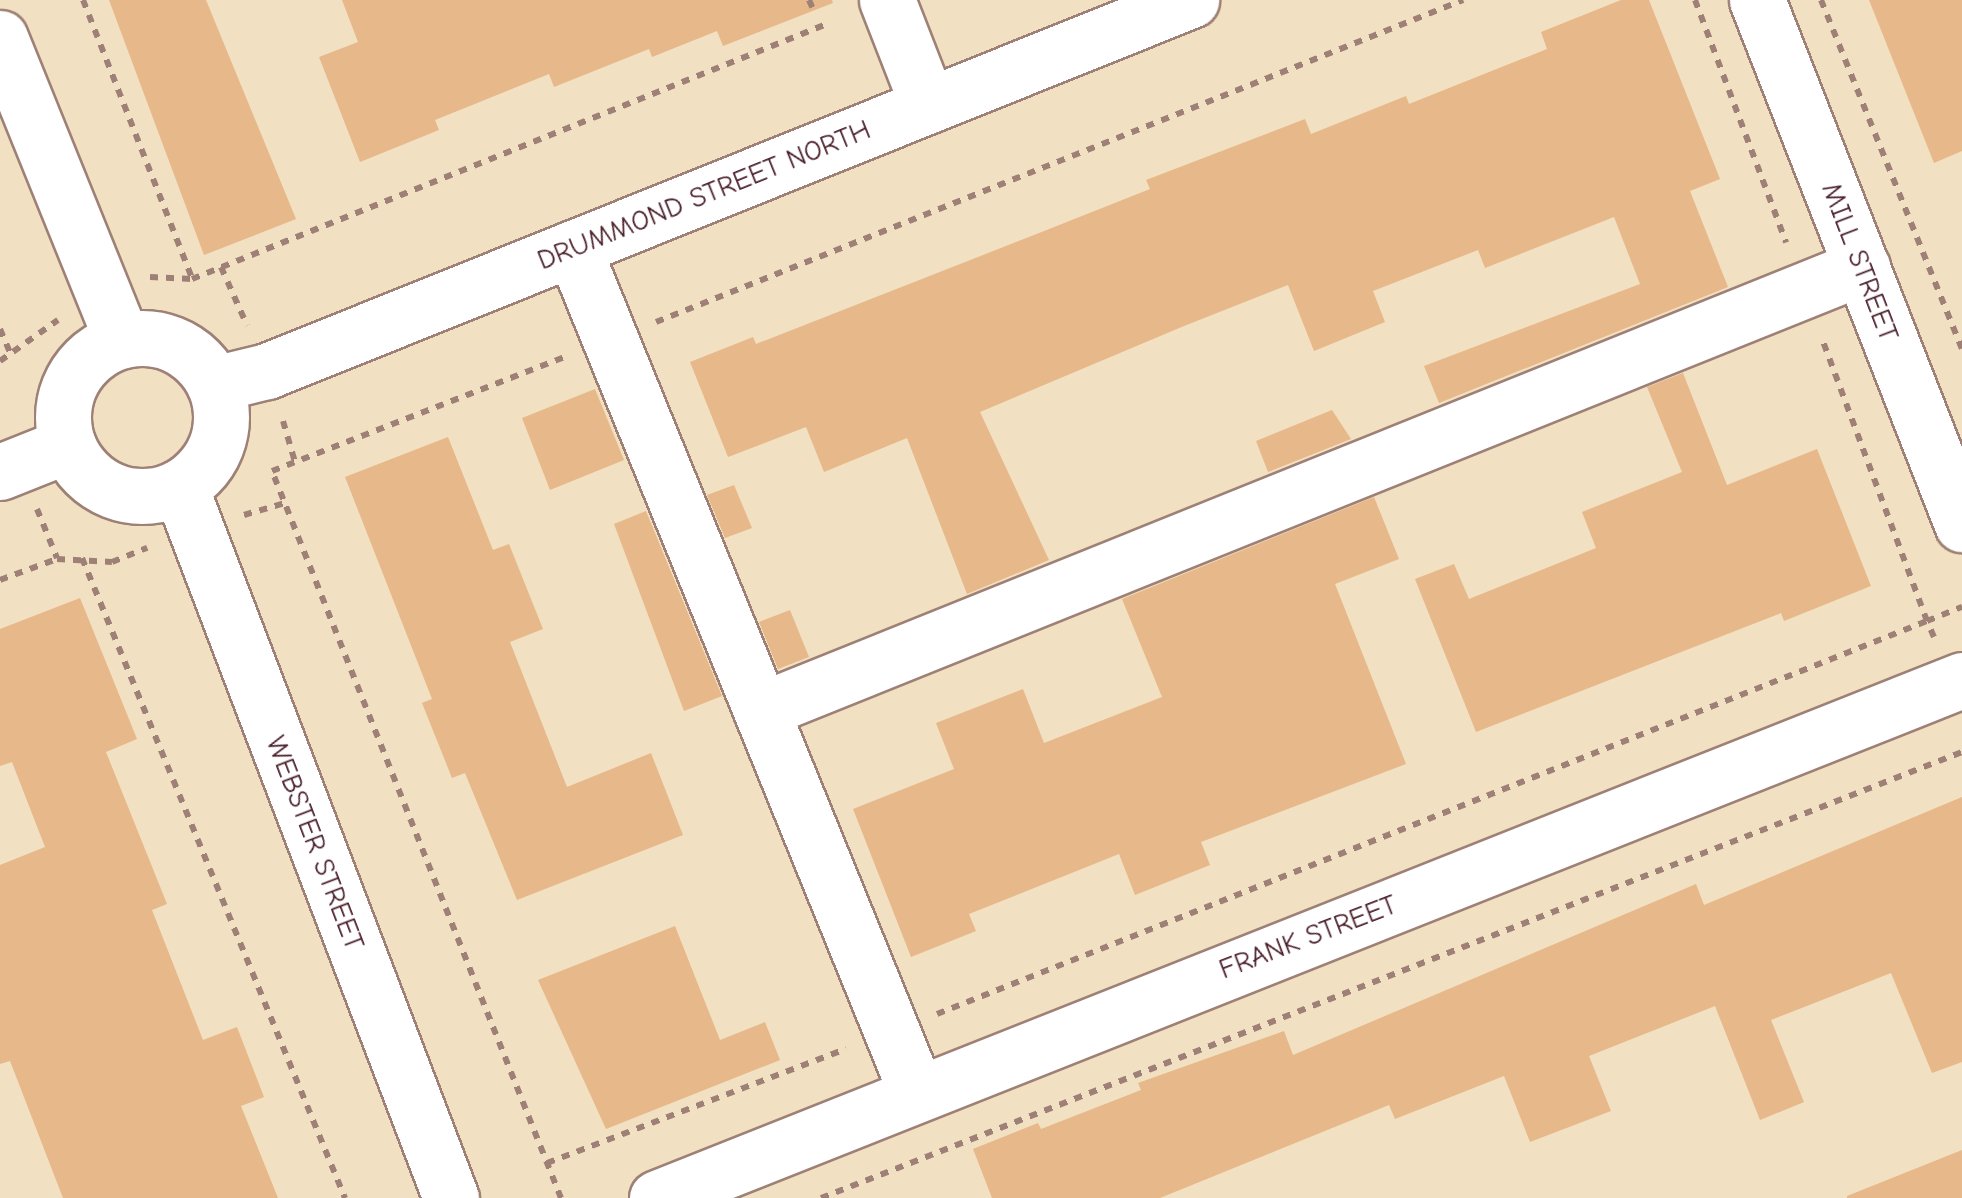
<!DOCTYPE html>
<style>
body{margin:0}
#map{position:relative;width:1962px;height:1198px;overflow:hidden;background:#f1e0c1;font-family:"Comic Neue",sans-serif}
div>[style]{position:absolute}
.building>*{inset:0;background:#e7b889}
.path>*{height:6px;margin-top:-3px;transform-origin:0;background:repeating-linear-gradient(90deg,#9e8076 0 8px,transparent 0 16px)}
.roads{filter:drop-shadow(2px 0 #9e8076) drop-shadow(-2px 0 #9e8076) drop-shadow(0 2px #9e8076) drop-shadow(0 -2px #9e8076)}
.minor>*{height:55px;margin:-27.5px;padding:0 27.5px;transform-origin:27.5px;border-radius:27.5px;background:#fff}
.major>*{height:55px;margin:-27.5px;padding:0 27.5px;transform-origin:27.5px;border-radius:27.5px;background:#fff}
.major>.ring{margin:-27.5px;padding:0;box-sizing:content-box;background:none;border:55px solid #fff;border-radius:50%}
span{translate:-50% -50%;white-space:nowrap;text-align:center;line-height:1.15;-webkit-text-stroke:10px #fff;paint-order:stroke}
.street-label{font-size:28px;color:#4a1f2b}
</style>
<div id="map">
<div class="building">
<div style="clip-path:polygon(109px 0,206px 0,296px 219px,204px 255px)"></div>
<div style="clip-path:polygon(342px 0,832px 0,833px 3px,723px 46px,717px 31px,652px 57px,649px 49px,554px 87px,549px 74px,435px 120px,439px 130px,360px 162px,319px 57px,358px 42px)"></div>
<div style="clip-path:polygon(1621px 0,1649px 0,1720px 179px,1690px 191px,1728px 287px,1439px 403px,1424px 366px,1640px 284px,1614px 217px,1485px 268px,1478px 250px,1373px 291px,1385px 322px,1314px 351px,1288px 285px,1184px 326px,980px 412px,1049px 560px,967px 594px,907px 438px,824px 472px,806px 427px,728px 457px,690px 362px,753px 337px,756px 344px,1029px 237px,1150px 189px,1146px 180px,1305px 119px,1311px 134px,1406px 96px,1409px 104px,1547px 49px,1541px 32px)"></div>
<div style="clip-path:polygon(1869px 0,1962px 0,1962px 151px,1934px 163px)"></div>
<div style="clip-path:polygon(1683px 373px,1727px 485px,1817px 449px,1871px 586px,1784px 621px,1781px 613px,1476px 732px,1415px 579px,1454px 564px,1469px 599px,1596px 548px,1582px 512px,1682px 472px,1647px 387px)"></div>
<div style="clip-path:polygon(595px 389px,624px 460px,550px 490px,522px 418px)"></div>
<div style="clip-path:polygon(1332px 410px,1351px 439px,1268px 472px,1256px 441px)"></div>
<div style="clip-path:polygon(448px 437px,493px 550px,509px 544px,543px 629px,510px 642px,567px 787px,651px 753px,683px 835px,517px 900px,465px 773px,452px 778px,422px 703px,432px 699px,345px 477px)"></div>
<div style="clip-path:polygon(734px 485px,752px 528px,725px 538px,707px 495px)"></div>
<div style="clip-path:polygon(1374px 497px,1399px 559px,1335px 584px,1406px 764px,1201px 842px,1210px 865px,1135px 895px,1119px 854px,969px 914px,976px 931px,911px 957px,853px 809px,954px 769px,936px 723px,1023px 689px,1044px 743px,1162px 697px,1122px 599px)"></div>
<div style="clip-path:polygon(646px 511px,722px 696px,684px 711px,614px 524px)"></div>
<div style="clip-path:polygon(80px 598px,137px 739px,106px 752px,167px 904px,152px 910px,203px 1040px,237px 1027px,264px 1097px,241px 1106px,278px 1198px,63px 1198px,10px 1061px,0 1064px,0 865px,45px 847px,12px 762px,0 766px,0 629px)"></div>
<div style="clip-path:polygon(790px 610px,809px 657px,778px 669px,759px 622px)"></div>
<div style="clip-path:polygon(1962px 797px,1962px 1062px,1932px 1073px,1891px 973px,1771px 1020px,1804px 1102px,1760px 1120px,1715px 1006px,1589px 1056px,1611px 1111px,1530px 1142px,1504px 1076px,1395px 1119px,1389px 1105px,1160px 1198px,992px 1198px,973px 1149px,1038px 1123px,1041px 1129px,1141px 1090px,1138px 1083px,1284px 1031px,1293px 1055px,1696px 884px,1704px 905px)"></div>
<div style="clip-path:polygon(675px 926px,720px 1040px,765px 1022px,780px 1060px,606px 1129px,538px 980px)"></div>
<div style="clip-path:polygon(1962px 1150px,1962px 1198px,1847px 1198px,1847px 1196px)"></div>
</div>
<div class="path">
<div style="left:83px;top:0;width:299px;rotate:68.6deg"></div>
<div style="left:809px;top:0;width:10px;rotate:66deg"></div>
<div style="left:1695px;top:0;width:259px;rotate:69.4deg"></div>
<div style="left:1821px;top:0;width:376px;rotate:68deg"></div>
<div style="left:221px;top:267px;width:64px;rotate:65.9deg"></div>
<div style="left:150px;top:277px;width:42px;rotate:2.7deg"></div>
<div style="left:192px;top:279px;width:687px;rotate:-21.89deg"></div>
<div style="left:656px;top:322px;width:869px;rotate:-21.75deg"></div>
<div style="left:0;top:329px;width:26px;rotate:67deg"></div>
<div style="left:0;top:361px;width:71px;rotate:-35.3deg"></div>
<div style="left:283px;top:421px;width:43px;rotate:73.7deg"></div>
<div style="left:37px;top:509px;width:53px;rotate:67.8deg"></div>
<div style="left:244px;top:515px;width:43px;rotate:-16.3deg"></div>
<div style="left:82px;top:558px;width:692px;rotate:67.66deg"></div>
<div style="left:0;top:580px;width:61px;rotate:-20.2deg"></div>
<div style="left:57px;top:559px;width:55px;rotate:3.1deg"></div>
<div style="left:112px;top:562px;width:38px;rotate:-22deg"></div>
<div style="left:1934px;top:637px;width:17px;rotate:-114deg"></div>
<div style="left:1927px;top:621px;width:38px;rotate:-22deg"></div>
<div style="left:937px;top:1014px;width:1065px;rotate:-21.65deg"></div>
<div style="left:1927px;top:621px;width:302px;rotate:-110.4deg"></div>
<div style="left:547px;top:1163px;width:320px;rotate:-20.9deg"></div>
<div style="left:561px;top:1198px;width:782px;rotate:-111.68deg"></div>
<div style="left:272px;top:471px;width:314px;rotate:-21.3deg"></div>
<div style="left:821px;top:1198px;width:1225px;rotate:-21.35deg"></div>
</div>
<div class="roads">
<div class="minor">
<div style="left:887px;top:0;width:113px;rotate:68.7deg"></div>
<div style="left:1757px;top:0;width:563px;rotate:68.63deg"></div>
<div style="left:0;top:38px;width:326px;rotate:68deg"></div>
<div style="left:573px;top:248px;width:910px;rotate:67.86deg"></div>
<div style="left:180px;top:487px;width:761px;rotate:69.14deg"></div>
<div style="left:761px;top:710px;width:1187px;rotate:-21.92deg"></div>
<div style="left:657px;top:1198px;width:1404px;rotate:-21.65deg"></div>
</div>
<div class="major">
<div class="ring" style="left:63px;top:338px;width:103px;height:103px"></div>
<div style="left:214px;top:384px;width:55px;rotate:-13.8deg"></div>
<div style="left:267px;top:371px;width:996px;rotate:-21.88deg"></div>
<div style="left:0;top:472px;width:73px;rotate:-21.7deg"></div>
</div>
</div>
<div class="street-label">
<span style="left:704px;top:195px;rotate:-22deg">DRUMMOND STREET NORTH</span>
<span style="left:1860px;top:262px;rotate:69deg">MILL STREET</span>
<span style="left:315px;top:843px;rotate:69deg">WEBSTER STREET</span>
<span style="left:1308px;top:937px;rotate:-21deg">FRANK STREET</span>
</div>
</div>
